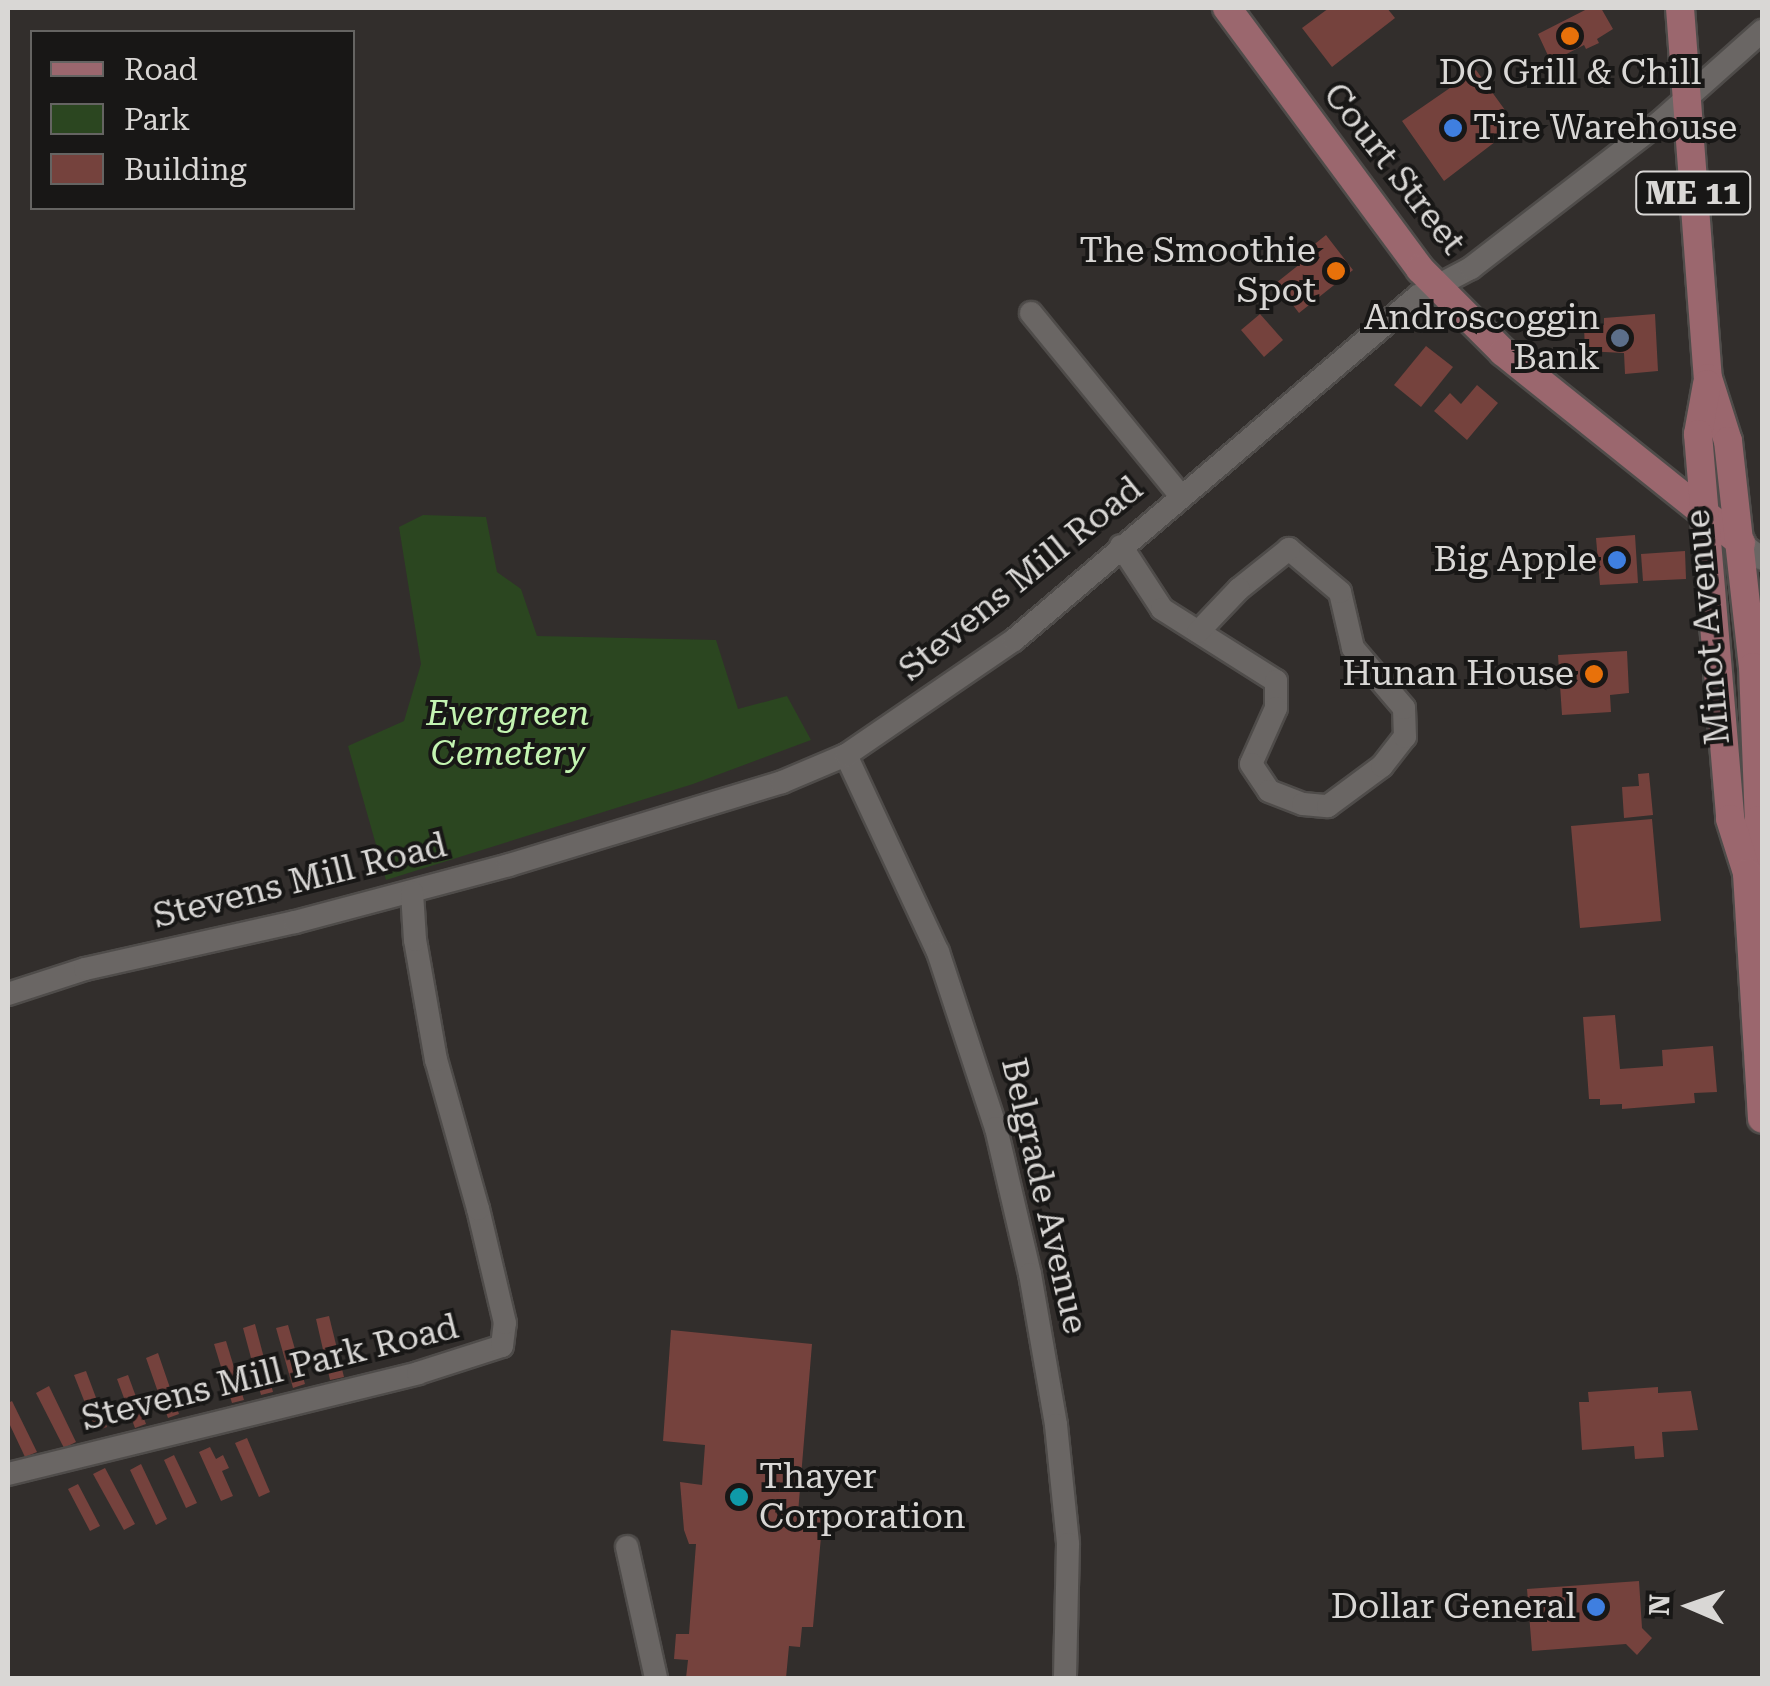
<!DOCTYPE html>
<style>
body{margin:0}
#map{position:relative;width:1770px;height:1686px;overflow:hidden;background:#322e2c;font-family:"Roboto Serif",serif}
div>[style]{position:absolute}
.green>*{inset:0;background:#2b4620}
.building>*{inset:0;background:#75423d}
.roads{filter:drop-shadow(2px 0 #4f4c4a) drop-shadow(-2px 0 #4f4c4a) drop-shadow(0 2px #4f4c4a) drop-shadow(0 -2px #4f4c4a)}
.minor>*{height:22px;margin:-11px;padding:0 11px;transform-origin:11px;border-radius:11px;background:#6a6664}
.major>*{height:28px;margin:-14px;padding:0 14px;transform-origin:14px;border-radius:14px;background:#9b676e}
.dots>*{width:28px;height:28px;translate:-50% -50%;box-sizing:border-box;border:5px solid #181716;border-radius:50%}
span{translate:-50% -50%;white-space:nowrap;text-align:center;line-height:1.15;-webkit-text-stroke:8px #181716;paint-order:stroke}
.shield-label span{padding:2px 8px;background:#181716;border:2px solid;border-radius:8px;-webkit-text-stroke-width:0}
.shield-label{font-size:32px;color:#d9d7d5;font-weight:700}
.poi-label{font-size:35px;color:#d9d7d5}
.left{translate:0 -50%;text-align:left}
.right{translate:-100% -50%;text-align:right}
.street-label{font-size:35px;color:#d9d7d5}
.park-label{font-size:35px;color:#c3f4b1;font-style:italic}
.frame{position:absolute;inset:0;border:10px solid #d9d7d5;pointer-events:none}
.legend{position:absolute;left:30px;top:30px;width:325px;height:180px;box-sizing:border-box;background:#181716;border:2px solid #656462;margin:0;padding:12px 18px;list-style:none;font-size:30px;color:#d9d7d5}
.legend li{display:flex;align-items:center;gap:20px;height:50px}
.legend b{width:50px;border:2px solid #656462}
.north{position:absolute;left:1640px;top:1556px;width:100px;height:100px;-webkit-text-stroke:8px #181716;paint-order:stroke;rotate:272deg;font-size:28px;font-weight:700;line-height:40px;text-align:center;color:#d9d7d5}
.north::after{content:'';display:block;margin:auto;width:35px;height:45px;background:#d9d7d5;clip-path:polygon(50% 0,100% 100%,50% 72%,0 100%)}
</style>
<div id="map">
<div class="green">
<div style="clip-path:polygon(423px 515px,486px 517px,497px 572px,521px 589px,537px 636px,716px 640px,738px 709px,787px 696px,811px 740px,693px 784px,386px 880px,348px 746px,404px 721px,421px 664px,399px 527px)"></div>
</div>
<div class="building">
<div style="clip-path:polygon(1329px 8px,1387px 8px,1395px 18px,1332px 67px,1302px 28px)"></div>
<div style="clip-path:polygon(1589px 8px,1601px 8px,1613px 29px,1597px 39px,1599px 43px,1586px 49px,1584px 45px,1551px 62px,1538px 34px)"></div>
<div style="clip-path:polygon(1476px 70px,1505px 110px,1494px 120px,1504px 135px,1444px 181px,1402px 121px)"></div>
<div style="clip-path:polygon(1326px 235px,1353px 270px,1299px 313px,1276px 283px,1310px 256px,1306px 251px)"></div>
<div style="clip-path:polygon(1260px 314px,1283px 340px,1264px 357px,1241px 330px)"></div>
<div style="clip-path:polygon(1655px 314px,1658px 371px,1625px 374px,1624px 353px,1585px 351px,1584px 327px,1604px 325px,1604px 318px)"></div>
<div style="clip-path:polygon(1426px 346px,1453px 367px,1421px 407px,1394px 385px)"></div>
<div style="clip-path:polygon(1477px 385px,1498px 403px,1467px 440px,1434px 411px,1450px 393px,1461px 404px)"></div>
<div style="clip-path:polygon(1635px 535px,1638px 583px,1600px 585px,1596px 538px)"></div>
<div style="clip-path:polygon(1685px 551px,1686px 579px,1643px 581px,1641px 554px)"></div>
<div style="clip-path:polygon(1627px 651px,1629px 693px,1610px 695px,1611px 712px,1562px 715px,1558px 655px)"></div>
<div style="clip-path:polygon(1649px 773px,1653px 815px,1624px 818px,1622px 787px,1639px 786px,1638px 774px)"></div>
<div style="clip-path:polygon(1652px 819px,1661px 921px,1580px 928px,1571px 826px)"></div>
<div style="clip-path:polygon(1615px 1015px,1620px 1069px,1663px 1066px,1662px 1050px,1713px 1046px,1717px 1092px,1694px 1093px,1695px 1103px,1622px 1109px,1622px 1104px,1600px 1105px,1600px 1099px,1589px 1099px,1583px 1017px)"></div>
<div style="clip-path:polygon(329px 1316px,344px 1377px,330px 1380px,316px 1319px)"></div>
<div style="clip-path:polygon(255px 1324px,273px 1392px,261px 1395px,243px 1328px)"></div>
<div style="clip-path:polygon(288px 1325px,305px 1384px,293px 1388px,276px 1328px)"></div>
<div style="clip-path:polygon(671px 1330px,812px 1344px,798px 1513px,823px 1514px,813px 1627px,802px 1627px,800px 1647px,789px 1646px,786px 1678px,686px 1678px,688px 1660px,674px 1659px,676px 1634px,689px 1634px,696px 1544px,689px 1544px,684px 1530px,680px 1482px,702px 1485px,705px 1445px,663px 1441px)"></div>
<div style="clip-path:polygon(226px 1341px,244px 1400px,232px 1403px,214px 1344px)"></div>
<div style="clip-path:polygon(158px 1353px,179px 1414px,168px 1418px,163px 1404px,156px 1407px,152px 1397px,159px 1395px,146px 1358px)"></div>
<div style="clip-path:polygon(86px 1371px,107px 1427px,96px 1431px,74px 1375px)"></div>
<div style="clip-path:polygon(128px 1375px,146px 1424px,135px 1428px,117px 1379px)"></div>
<div style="clip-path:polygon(49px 1386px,76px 1442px,64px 1448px,36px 1393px)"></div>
<div style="clip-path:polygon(1658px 1387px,1658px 1393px,1691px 1391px,1698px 1430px,1662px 1432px,1664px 1457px,1635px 1459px,1634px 1446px,1582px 1450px,1579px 1402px,1589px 1402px,1588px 1392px)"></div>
<div style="clip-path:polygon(12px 1401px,37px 1452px,25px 1457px,8px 1421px,8px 1403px)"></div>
<div style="clip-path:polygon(247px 1438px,270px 1492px,259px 1497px,235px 1443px)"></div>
<div style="clip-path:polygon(210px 1447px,216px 1459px,223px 1455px,229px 1468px,222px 1471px,233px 1496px,221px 1501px,199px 1452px)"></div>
<div style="clip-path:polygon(174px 1455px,197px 1503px,186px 1508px,164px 1460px)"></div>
<div style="clip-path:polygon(141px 1464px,167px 1519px,156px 1525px,130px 1470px)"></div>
<div style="clip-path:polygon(105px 1468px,135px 1524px,124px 1530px,93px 1474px)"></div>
<div style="clip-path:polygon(78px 1484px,100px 1526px,90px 1531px,68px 1489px)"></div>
<div style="clip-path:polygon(1639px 1581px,1642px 1628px,1652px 1638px,1637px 1655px,1626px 1644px,1532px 1651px,1527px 1589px)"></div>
</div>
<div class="roads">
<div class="minor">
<div style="left:1031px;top:313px;width:235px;rotate:50.7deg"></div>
<div style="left:1741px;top:543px;width:26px;rotate:37deg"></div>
<div style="left:1121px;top:546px;width:75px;rotate:56.9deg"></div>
<div style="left:1162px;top:609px;width:135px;rotate:32.3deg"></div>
<div style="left:1276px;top:681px;width:27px;rotate:90deg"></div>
<div style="left:1276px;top:708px;width:61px;rotate:114.1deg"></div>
<div style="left:1251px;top:764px;width:32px;rotate:56deg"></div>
<div style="left:1269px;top:791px;width:36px;rotate:21deg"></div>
<div style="left:1303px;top:804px;width:25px;rotate:5deg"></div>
<div style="left:1328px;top:806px;width:67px;rotate:-36.5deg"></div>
<div style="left:1382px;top:766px;width:37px;rotate:-52deg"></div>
<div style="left:1405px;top:737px;width:29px;rotate:-92deg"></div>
<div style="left:1404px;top:708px;width:79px;rotate:-130.4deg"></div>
<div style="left:1353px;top:648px;width:57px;rotate:-103.1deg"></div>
<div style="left:1340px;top:592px;width:67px;rotate:-139.9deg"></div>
<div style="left:1289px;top:549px;width:64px;rotate:141.3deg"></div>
<div style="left:1239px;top:589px;width:59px;rotate:133.6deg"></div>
<div style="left:846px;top:755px;width:217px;rotate:65deg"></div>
<div style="left:938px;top:952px;width:185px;rotate:71.8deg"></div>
<div style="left:996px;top:1128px;width:150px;rotate:76.9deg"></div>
<div style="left:1030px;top:1274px;width:153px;rotate:80.2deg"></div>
<div style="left:1056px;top:1425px;width:120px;rotate:84.2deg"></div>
<div style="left:1068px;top:1544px;width:134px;rotate:91.3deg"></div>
<div style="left:8px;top:994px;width:81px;rotate:-18deg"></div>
<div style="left:85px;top:969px;width:215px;rotate:-12.6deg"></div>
<div style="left:295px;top:922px;width:221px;rotate:-14.9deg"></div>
<div style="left:509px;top:865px;width:285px;rotate:-16.9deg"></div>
<div style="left:782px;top:782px;width:69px;rotate:-22.9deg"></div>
<div style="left:846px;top:755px;width:204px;rotate:-34.4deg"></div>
<div style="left:1014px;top:640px;width:531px;rotate:-40.41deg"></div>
<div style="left:1418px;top:296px;width:60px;rotate:-27.8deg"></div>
<div style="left:1471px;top:268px;width:239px;rotate:-37.7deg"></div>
<div style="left:1660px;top:122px;width:137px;rotate:-41.7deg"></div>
<div style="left:8px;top:1474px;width:422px;rotate:-13.8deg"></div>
<div style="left:418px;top:1373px;width:88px;rotate:-17.8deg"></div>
<div style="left:502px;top:1346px;width:23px;rotate:-83deg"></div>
<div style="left:505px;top:1323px;width:117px;rotate:-103.3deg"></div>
<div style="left:478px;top:1209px;width:155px;rotate:-105.7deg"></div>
<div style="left:436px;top:1060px;width:122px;rotate:-99.9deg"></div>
<div style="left:415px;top:940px;width:48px;rotate:-93.6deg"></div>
<div style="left:627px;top:1547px;width:134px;rotate:77.5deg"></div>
</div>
<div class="major">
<div style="left:1227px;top:8px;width:325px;rotate:53.5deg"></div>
<div style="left:1420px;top:269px;width:117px;rotate:45deg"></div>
<div style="left:1503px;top:352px;width:305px;rotate:38.7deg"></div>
<div style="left:1680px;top:8px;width:371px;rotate:85.7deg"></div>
<div style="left:1708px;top:378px;width:66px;rotate:72.4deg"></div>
<div style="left:1728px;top:441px;width:227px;rotate:83.7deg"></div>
<div style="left:1753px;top:667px;width:153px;rotate:87.8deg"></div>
<div style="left:1759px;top:820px;width:54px;rotate:102.8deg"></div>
<div style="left:1707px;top:384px;width:51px;rotate:100.2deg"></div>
<div style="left:1698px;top:434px;width:386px;rotate:85.2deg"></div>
<div style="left:1730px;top:819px;width:57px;rotate:72.5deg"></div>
<div style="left:1747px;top:873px;width:246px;rotate:86.5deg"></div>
</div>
</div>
<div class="dots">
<div style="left:1570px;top:36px;background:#e8710a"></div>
<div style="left:1453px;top:128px;background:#3f7fe0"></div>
<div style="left:1336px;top:271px;background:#e8710a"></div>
<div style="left:1620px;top:338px;background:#5c6f8a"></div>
<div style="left:1617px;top:560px;background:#3f7fe0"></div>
<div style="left:1594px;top:674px;background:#e8710a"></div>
<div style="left:739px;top:1497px;background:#0f9aa8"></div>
<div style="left:1596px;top:1607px;background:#3f7fe0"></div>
</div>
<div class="shield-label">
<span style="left:1693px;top:193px">ME 11</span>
</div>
<div class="poi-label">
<span style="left:1570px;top:73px">DQ Grill &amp; Chill</span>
<span class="left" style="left:1473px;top:128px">Tire Warehouse</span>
<span class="right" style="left:1316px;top:271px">The Smoothie<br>Spot</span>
<span class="right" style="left:1600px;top:338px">Androscoggin<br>Bank</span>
<span class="right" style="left:1597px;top:560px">Big Apple</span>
<span class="right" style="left:1574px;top:674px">Hunan House</span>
<span class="left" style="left:759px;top:1497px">Thayer<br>Corporation</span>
<span class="right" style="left:1576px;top:1607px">Dollar General</span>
</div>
<div class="street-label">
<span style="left:1394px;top:169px;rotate:52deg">Court Street</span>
<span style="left:1021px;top:579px;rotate:-39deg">Stevens Mill Road</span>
<span style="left:1708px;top:627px;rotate:-95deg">Minot Avenue</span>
<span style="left:300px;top:881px;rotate:-14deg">Stevens Mill Road</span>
<span style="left:1044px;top:1196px;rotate:77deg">Belgrade Avenue</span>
<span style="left:270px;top:1373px;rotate:-14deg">Stevens Mill Park Road</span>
</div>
<div class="park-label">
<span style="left:508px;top:734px">Evergreen<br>Cemetery</span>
</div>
<div class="frame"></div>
<ul class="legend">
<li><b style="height:12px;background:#9b676e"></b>Road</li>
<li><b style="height:28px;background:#2b4620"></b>Park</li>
<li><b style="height:28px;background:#75423d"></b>Building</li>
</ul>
<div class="north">N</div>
</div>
